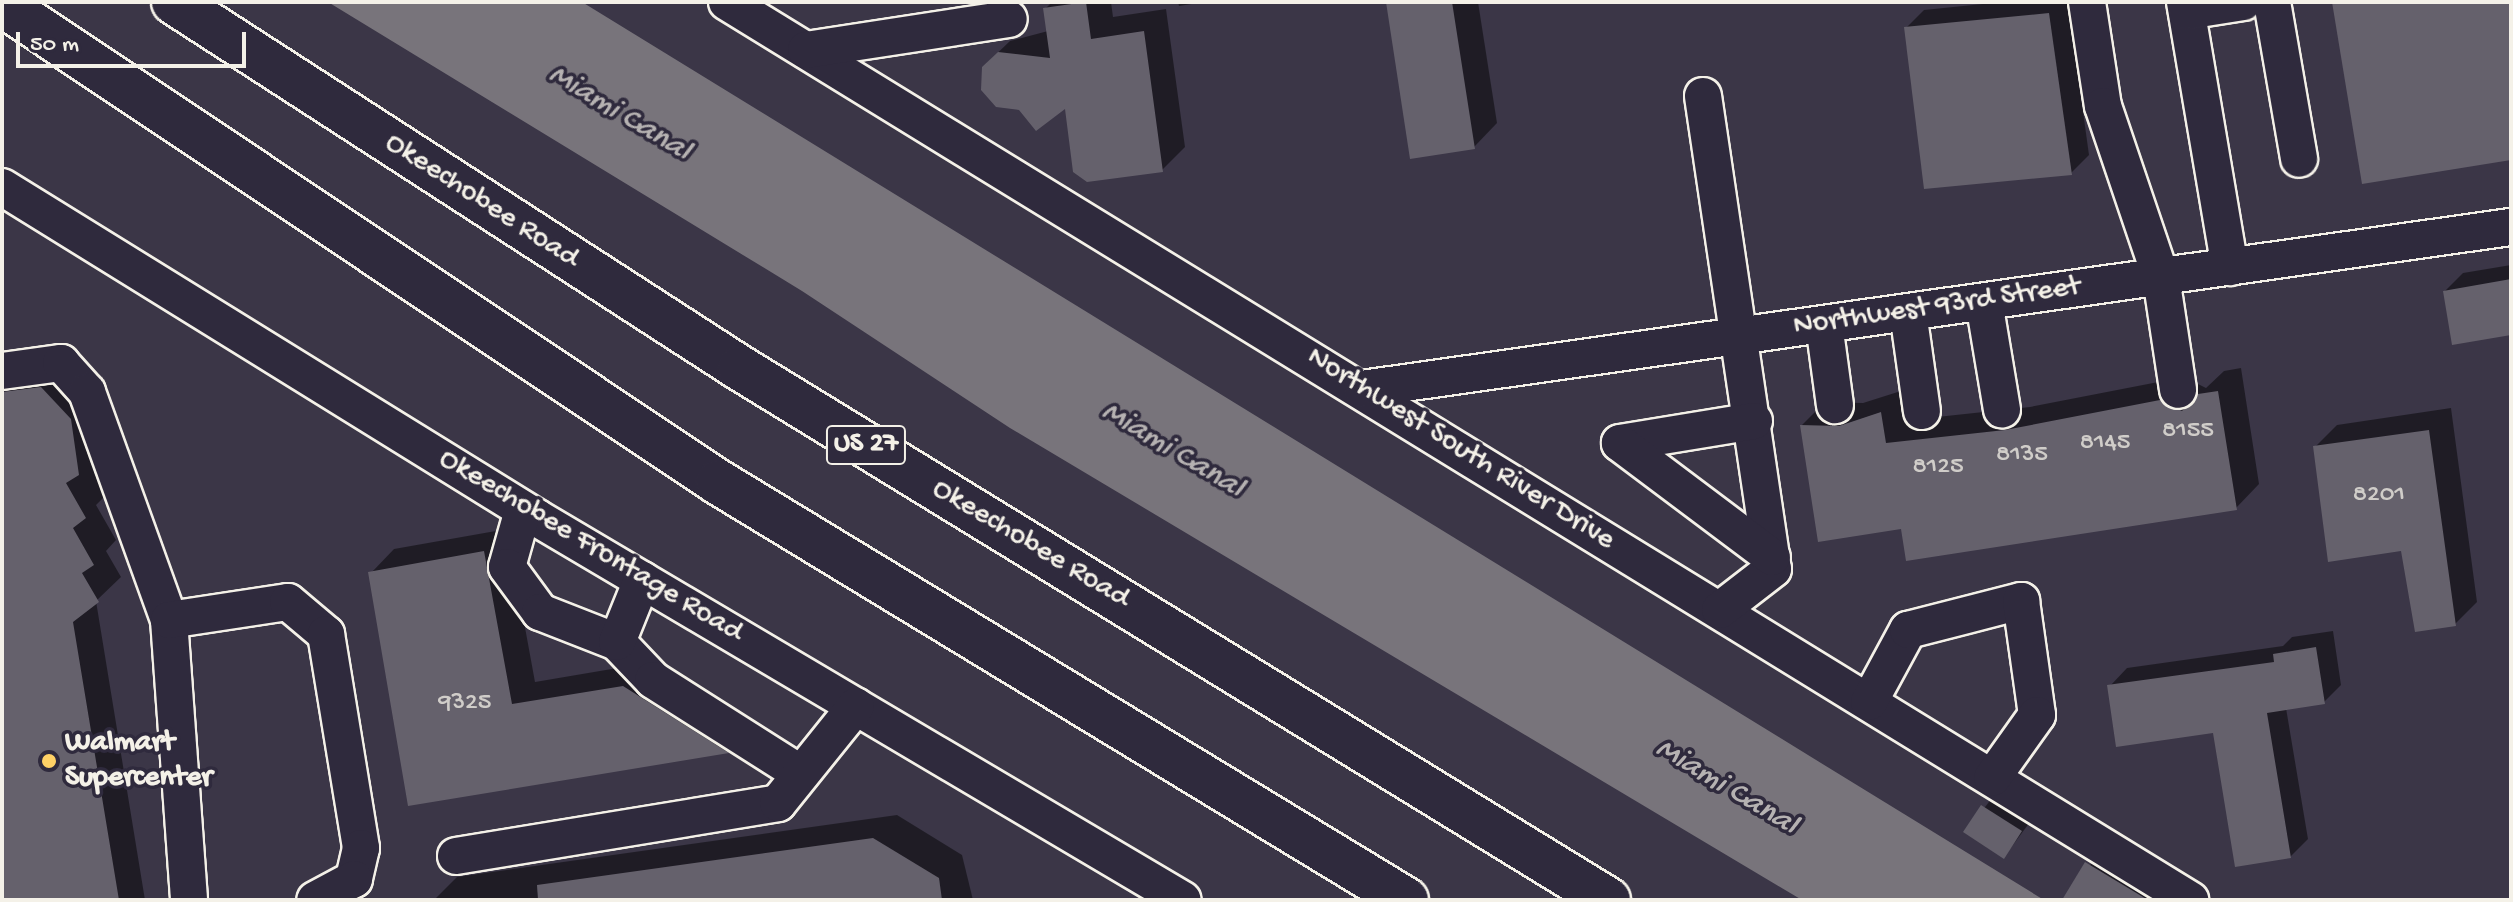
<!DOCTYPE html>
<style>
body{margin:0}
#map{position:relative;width:2513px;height:902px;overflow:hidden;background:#3b3647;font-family:"Gochi Hand",sans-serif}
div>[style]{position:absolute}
.water>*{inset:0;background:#78747b}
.shadow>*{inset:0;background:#0007}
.building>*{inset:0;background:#65616c}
.roads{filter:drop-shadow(2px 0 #f4f1e8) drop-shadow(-2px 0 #f4f1e8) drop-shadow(0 2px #f4f1e8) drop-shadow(0 -2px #f4f1e8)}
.minor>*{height:36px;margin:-18px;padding:0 18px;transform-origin:18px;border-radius:18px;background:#2f2a3d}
.highway>*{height:44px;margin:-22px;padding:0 22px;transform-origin:22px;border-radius:22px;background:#2f2a3d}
.dots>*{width:22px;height:22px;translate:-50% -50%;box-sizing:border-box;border:4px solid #2f2a3d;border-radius:50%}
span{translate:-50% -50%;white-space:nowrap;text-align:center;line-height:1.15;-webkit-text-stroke:7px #2f2a3d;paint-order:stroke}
.number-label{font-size:26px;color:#d0cdc9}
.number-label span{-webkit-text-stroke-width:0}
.shield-label span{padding:2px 6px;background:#2f2a3d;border:2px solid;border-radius:6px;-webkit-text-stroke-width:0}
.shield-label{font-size:28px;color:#f4f1e8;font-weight:700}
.street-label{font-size:30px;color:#f4f1e8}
.poi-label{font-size:30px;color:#f4f1e8;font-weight:700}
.left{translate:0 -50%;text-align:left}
.water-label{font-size:32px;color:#b6b2b2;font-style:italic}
.frame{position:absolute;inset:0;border:4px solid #f4f1e8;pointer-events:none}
.scale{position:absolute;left:16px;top:32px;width:230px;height:36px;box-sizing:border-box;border:4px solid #f4f1e8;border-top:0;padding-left:10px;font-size:24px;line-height:28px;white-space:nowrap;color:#f4f1e8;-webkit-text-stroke:6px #2f2a3d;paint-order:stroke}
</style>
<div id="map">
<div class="water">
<div style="clip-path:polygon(328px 2px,582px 2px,2044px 900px,1802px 900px,1010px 428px,802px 291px)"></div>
</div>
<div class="shadow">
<div style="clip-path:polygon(1052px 2px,1111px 2px,1113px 17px,1166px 9px,1185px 147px,1162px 170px,1066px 105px,986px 64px,1010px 41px,1048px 31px,1045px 9px)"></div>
<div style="clip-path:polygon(1178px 2px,1204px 2px,1179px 6px)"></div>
<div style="clip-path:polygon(1388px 2px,1478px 2px,1497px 123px,1474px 147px)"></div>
<div style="clip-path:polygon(2002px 2px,2068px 2px,2089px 155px,2071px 173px,1906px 28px,1924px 10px)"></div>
<div style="clip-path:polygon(2511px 265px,2511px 333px,2445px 291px,2463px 273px)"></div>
<div style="clip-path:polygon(65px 365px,101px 450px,90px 462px,108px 493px,96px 505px,116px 540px,106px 551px,121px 577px,96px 601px,145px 900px,2px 900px,2px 374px)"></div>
<div style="clip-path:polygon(2241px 368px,2259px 484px,2236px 508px,1903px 527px,1802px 425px,1825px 402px,1863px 403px,1904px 390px,1909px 420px,2030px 407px,2184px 377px,2206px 388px,2224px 371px)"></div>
<div style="clip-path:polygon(2451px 408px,2477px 602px,2455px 624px,2403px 549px,2315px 447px,2337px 425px)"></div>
<div style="clip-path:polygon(507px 529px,535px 682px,647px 663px,750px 729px,728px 751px,410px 804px,371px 573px,394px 549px)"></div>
<div style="clip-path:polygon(2333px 631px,2341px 685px,2324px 702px,2286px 708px,2308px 839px,2290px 857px,2215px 731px,2110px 686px,2127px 668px,2283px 646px,2292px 637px)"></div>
<div style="clip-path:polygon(1995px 794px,2033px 818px,2004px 857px,1966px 832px)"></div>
<div style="clip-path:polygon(897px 815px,962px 855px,973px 900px,434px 900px,457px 877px)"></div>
<div style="clip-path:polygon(2105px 845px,2195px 900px,2065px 899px)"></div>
</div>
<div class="building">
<div style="clip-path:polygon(1086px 2px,1091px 39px,1144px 31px,1163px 172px,1087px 182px,1073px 172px,1065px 109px,1036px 131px,1019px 110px,996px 107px,981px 90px,982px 67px,998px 52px,1050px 58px,1043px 8px)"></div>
<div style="clip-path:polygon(1386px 2px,1452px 2px,1475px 149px,1410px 159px)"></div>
<div style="clip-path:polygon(2332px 2px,2511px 2px,2511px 160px,2362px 184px)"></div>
<div style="clip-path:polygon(2049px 13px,2072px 175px,1924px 189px,1904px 27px)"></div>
<div style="clip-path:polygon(2511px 279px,2511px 335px,2452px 345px,2443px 291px)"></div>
<div style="clip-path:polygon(41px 387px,71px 419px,79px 475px,66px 483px,86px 518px,73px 528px,94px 565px,82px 573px,99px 602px,73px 622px,119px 900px,2px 900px,2px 392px)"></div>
<div style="clip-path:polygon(2218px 391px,2237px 510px,1906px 561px,1901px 529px,1818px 542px,1800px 425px,1839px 426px,1881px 412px,1886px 443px,2005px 430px,2160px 400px,2182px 411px,2198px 394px)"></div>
<div style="clip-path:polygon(2429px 430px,2456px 626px,2415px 632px,2401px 551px,2328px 562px,2313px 446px)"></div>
<div style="clip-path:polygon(484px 551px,512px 704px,623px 686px,729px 753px,408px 806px,368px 572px)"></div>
<div style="clip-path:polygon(2316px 647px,2325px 704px,2267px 713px,2291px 858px,2235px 867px,2213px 733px,2116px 747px,2107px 685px,2274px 662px,2273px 654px)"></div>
<div style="clip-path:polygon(1981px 805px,2022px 831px,2004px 859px,1963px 832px)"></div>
<div style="clip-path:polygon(873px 838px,939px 878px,942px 900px,538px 900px,537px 885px)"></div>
<div style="clip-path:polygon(2085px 862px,2148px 900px,2062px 900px)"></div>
</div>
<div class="roads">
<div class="minor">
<div style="left:727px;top:2px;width:1717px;rotate:31.54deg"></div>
<div style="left:2087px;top:2px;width:105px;rotate:81.3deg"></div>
<div style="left:2103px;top:106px;width:181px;rotate:71.3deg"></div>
<div style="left:2161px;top:277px;width:114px;rotate:81.4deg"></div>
<div style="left:2185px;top:2px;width:269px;rotate:80.4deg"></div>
<div style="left:2272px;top:2px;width:159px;rotate:80.2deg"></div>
<div style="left:2187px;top:11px;width:57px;rotate:-9.1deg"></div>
<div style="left:806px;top:50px;width:205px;rotate:-8.7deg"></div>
<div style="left:1703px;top:96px;width:478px;rotate:81.6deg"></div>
<div style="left:1773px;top:569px;width:67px;rotate:142.3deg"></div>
<div style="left:2px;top:187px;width:629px;rotate:31.74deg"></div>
<div style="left:537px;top:518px;width:750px;rotate:30.6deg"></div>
<div style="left:1984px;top:302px;width:109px;rotate:80.5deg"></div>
<div style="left:1908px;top:312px;width:100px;rotate:82deg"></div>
<div style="left:1824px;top:324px;width:82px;rotate:82.3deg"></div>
<div style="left:2px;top:371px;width:60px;rotate:-7.7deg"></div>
<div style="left:61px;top:363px;width:39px;rotate:48deg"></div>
<div style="left:87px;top:392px;width:242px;rotate:70.2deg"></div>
<div style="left:169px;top:620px;width:281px;rotate:85.9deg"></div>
<div style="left:1362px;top:389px;width:1160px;rotate:-8.03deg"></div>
<div style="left:1754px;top:421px;width:136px;rotate:170.7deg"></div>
<div style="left:1620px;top:443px;width:190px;rotate:36.9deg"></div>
<div style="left:523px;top:510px;width:59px;rotate:105.7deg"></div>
<div style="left:507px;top:567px;width:56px;rotate:53.7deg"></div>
<div style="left:540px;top:612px;width:83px;rotate:21.3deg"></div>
<div style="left:617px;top:642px;width:52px;rotate:46.5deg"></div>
<div style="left:653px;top:680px;width:175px;rotate:32.4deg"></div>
<div style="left:169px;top:620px;width:120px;rotate:-8.6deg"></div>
<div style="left:288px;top:602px;width:50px;rotate:40.1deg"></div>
<div style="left:326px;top:634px;width:217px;rotate:80.7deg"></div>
<div style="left:361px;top:848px;width:32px;rotate:103deg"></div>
<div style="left:354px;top:879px;width:44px;rotate:151.7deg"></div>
<div style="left:617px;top:642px;width:67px;rotate:-68deg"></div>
<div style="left:1869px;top:702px;width:82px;rotate:-61.6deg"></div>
<div style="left:1908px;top:630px;width:117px;rotate:-14.4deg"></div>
<div style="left:2021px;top:601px;width:115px;rotate:82deg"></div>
<div style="left:2037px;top:715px;width:77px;rotate:125.5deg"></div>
<div style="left:456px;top:856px;width:326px;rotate:-9.3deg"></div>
<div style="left:778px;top:803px;width:124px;rotate:-51.2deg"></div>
</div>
<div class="highway">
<div style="left:174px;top:2px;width:674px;rotate:32.89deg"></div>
<div style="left:740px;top:368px;width:1018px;rotate:31.5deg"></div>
<div style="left:2px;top:4px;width:861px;rotate:33.73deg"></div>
<div style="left:718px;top:482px;width:805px;rotate:31.28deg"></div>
</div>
</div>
<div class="dots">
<div style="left:49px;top:761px;background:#ffd166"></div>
</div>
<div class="number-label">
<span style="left:2188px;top:432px">8155</span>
<span style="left:2105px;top:444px">8145</span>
<span style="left:2022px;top:456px">8135</span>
<span style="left:1938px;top:468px">8125</span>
<span style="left:2379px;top:496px">8201</span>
<span style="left:465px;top:704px">9325</span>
</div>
<div class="shield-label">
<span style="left:866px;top:445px">US 27</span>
</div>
<div class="street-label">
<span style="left:481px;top:202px;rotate:33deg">Okeechobee Road</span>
<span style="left:1937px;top:308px;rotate:-8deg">Northwest 93rd Street</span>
<span style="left:1460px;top:450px;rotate:32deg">Northwest South River Drive</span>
<span style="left:1030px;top:545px;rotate:31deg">Okeechobee Road</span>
<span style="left:590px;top:547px;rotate:31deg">Okeechobee Frontage Road</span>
</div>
<div class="poi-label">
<span class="left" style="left:65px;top:761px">Walmart<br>Supercenter</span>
</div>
<div class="water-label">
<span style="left:619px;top:114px;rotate:31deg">Miami Canal</span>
<span style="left:1172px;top:451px;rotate:31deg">Miami Canal</span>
<span style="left:1726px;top:788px;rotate:31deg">Miami Canal</span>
</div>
<div class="frame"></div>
<div class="scale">50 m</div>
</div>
